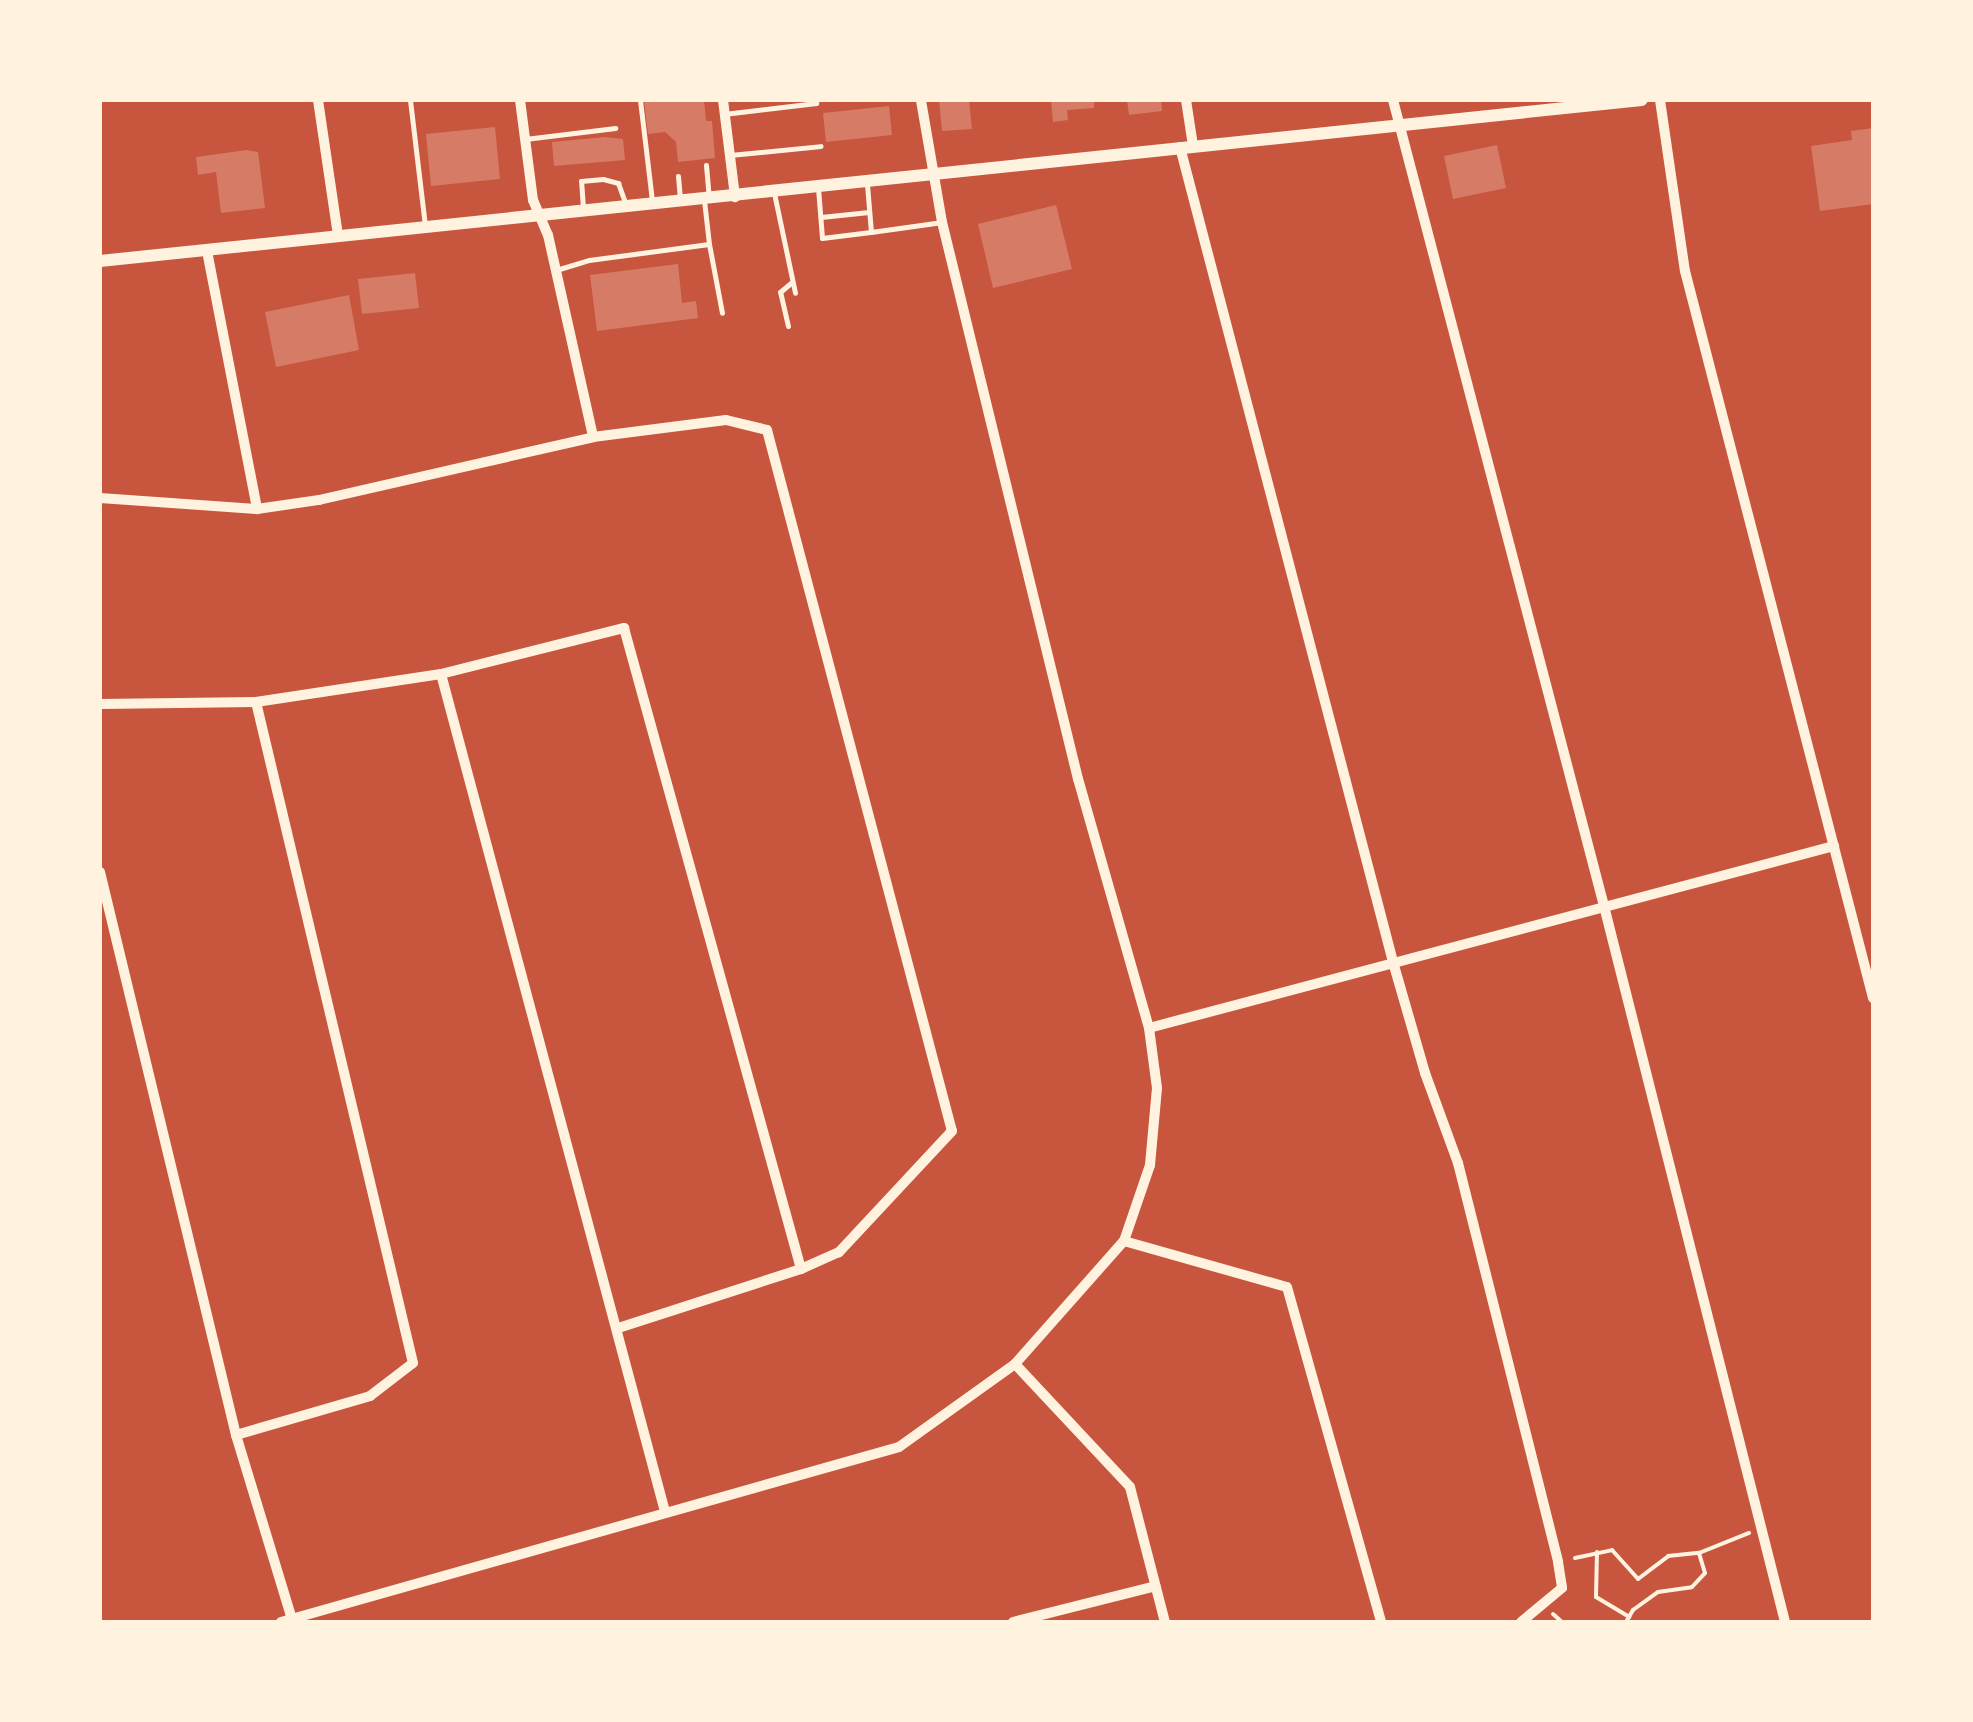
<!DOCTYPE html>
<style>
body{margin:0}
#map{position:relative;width:1973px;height:1722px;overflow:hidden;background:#c8553d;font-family:"Source Sans 3",sans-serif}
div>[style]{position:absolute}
.building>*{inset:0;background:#d67c66}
.path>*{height:4px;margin:-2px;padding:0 2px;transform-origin:2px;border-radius:2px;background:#fff3e0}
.service>*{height:5px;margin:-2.5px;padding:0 2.5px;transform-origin:2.5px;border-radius:2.5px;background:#fff3e0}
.minor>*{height:10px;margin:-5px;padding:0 5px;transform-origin:5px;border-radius:5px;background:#fff3e0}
.tertiary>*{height:12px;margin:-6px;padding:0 6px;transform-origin:6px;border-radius:6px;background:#fff3e0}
span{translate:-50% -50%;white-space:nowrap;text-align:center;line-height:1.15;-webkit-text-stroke:8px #fff3e0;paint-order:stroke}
.frame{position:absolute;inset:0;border:102px solid #fff3e0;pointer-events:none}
</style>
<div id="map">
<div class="building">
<div style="clip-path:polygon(644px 100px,704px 100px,706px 121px,712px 121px,715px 158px,678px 162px,676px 142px,665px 132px,648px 134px)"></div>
<div style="clip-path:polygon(939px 100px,969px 100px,972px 129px,942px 131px)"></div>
<div style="clip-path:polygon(1051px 100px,1094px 100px,1094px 108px,1067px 110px,1068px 120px,1053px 122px)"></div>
<div style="clip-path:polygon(1127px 100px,1161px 100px,1162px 111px,1129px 115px)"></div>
<div style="clip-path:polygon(889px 106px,892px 135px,826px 142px,823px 113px)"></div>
<div style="clip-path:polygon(495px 127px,500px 179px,431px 186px,426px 134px)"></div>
<div style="clip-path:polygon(1873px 128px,1873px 204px,1820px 211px,1811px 146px,1852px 140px,1851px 131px)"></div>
<div style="clip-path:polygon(605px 137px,623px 139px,625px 160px,554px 166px,552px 142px)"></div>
<div style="clip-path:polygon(1497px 145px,1506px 188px,1453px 199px,1444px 156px)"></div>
<div style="clip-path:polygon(247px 150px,258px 152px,265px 208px,221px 213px,216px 172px,198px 175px,196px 157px)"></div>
<div style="clip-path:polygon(1056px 205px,1072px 269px,993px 288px,978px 224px)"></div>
<div style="clip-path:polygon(678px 264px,682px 303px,696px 301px,698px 318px,597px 331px,590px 275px)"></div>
<div style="clip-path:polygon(415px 273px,419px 308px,362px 314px,358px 279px)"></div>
<div style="clip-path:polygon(349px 295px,359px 350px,276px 367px,265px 312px)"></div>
</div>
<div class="path">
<div style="left:1597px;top:1552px;width:45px;rotate:91.3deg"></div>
<div style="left:1596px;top:1597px;width:39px;rotate:31deg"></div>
<div style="left:1575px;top:1558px;width:38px;rotate:-12deg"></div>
<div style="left:1612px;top:1550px;width:39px;rotate:48deg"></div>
<div style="left:1638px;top:1579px;width:38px;rotate:-37deg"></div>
<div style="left:1668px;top:1556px;width:31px;rotate:-6deg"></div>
<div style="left:1553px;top:1614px;width:12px;rotate:42deg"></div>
<div style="left:1626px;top:1622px;width:14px;rotate:-60deg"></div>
<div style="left:1633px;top:1610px;width:31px;rotate:-36deg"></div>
<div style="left:1658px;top:1592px;width:34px;rotate:-8deg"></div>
<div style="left:1692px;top:1587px;width:19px;rotate:-47deg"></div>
<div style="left:1705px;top:1573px;width:21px;rotate:-107deg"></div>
<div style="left:1699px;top:1553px;width:54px;rotate:-21.8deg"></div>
</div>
<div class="service">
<div style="left:410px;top:100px;width:127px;rotate:83.2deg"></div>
<div style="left:640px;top:100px;width:102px;rotate:83.2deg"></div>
<div style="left:724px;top:114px;width:93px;rotate:-6.8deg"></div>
<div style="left:525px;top:139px;width:91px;rotate:-7deg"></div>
<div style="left:730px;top:155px;width:91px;rotate:-5.6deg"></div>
<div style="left:706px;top:165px;width:32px;rotate:85deg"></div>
<div style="left:678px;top:176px;width:22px;rotate:85deg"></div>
<div style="left:818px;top:188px;width:50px;rotate:85.4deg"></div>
<div style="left:822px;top:238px;width:49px;rotate:-7deg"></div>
<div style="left:871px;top:232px;width:48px;rotate:-94.8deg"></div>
<div style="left:774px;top:193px;width:102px;rotate:78.1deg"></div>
<div style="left:583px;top:208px;width:27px;rotate:-94deg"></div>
<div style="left:581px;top:181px;width:22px;rotate:-5deg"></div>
<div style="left:603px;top:179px;width:16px;rotate:15deg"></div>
<div style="left:618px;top:183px;width:23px;rotate:70deg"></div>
<div style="left:821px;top:217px;width:48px;rotate:-5.9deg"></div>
<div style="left:871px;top:232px;width:72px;rotate:-8deg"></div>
<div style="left:709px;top:244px;width:70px;rotate:79.3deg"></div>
<div style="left:556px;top:270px;width:34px;rotate:-17deg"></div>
<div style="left:589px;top:260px;width:121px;rotate:-7.6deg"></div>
<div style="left:709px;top:244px;width:44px;rotate:-96.5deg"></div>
<div style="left:788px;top:326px;width:35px;rotate:-103deg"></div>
<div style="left:780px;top:292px;width:16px;rotate:-40deg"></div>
</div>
<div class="minor">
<div style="left:318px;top:100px;width:137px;rotate:81.6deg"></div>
<div style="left:520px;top:100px;width:101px;rotate:82.6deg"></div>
<div style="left:533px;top:200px;width:38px;rotate:67deg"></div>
<div style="left:548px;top:235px;width:207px;rotate:77.4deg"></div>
<div style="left:723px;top:100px;width:98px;rotate:82.9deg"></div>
<div style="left:1186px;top:100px;width:47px;rotate:81.3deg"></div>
<div style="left:1393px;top:100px;width:833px;rotate:75.33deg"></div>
<div style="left:1604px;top:906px;width:739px;rotate:75.81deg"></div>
<div style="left:1660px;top:100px;width:173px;rotate:81.7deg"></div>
<div style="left:1685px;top:271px;width:751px;rotate:75.5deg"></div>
<div style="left:1180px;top:147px;width:842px;rotate:75.35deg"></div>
<div style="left:1393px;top:962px;width:116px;rotate:73.9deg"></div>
<div style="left:1425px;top:1073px;width:96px;rotate:69.9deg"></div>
<div style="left:1458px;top:1163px;width:411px;rotate:75.9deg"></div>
<div style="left:1558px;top:1562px;width:26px;rotate:81deg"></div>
<div style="left:1562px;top:1588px;width:53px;rotate:140.3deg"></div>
<div style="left:207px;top:251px;width:263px;rotate:79deg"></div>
<div style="left:100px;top:498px;width:157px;rotate:4deg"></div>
<div style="left:257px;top:509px;width:63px;rotate:-8.3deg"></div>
<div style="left:319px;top:500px;width:281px;rotate:-12.9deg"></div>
<div style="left:593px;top:437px;width:134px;rotate:-7.3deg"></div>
<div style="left:726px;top:420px;width:42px;rotate:13.7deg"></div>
<div style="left:767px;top:430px;width:725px;rotate:75.22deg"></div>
<div style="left:952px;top:1131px;width:166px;rotate:133deg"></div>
<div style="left:839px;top:1252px;width:42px;rotate:155.9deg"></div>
<div style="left:801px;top:1269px;width:192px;rotate:162.1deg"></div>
<div style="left:441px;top:674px;width:867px;rotate:75.03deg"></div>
<div style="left:100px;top:704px;width:156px;rotate:-0.7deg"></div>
<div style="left:256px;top:702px;width:187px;rotate:-8.6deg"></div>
<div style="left:441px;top:674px;width:189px;rotate:-14.1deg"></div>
<div style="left:624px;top:628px;width:665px;rotate:74.56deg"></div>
<div style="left:100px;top:872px;width:579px;rotate:76.42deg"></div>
<div style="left:236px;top:1435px;width:192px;rotate:73.1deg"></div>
<div style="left:1149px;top:1028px;width:709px;rotate:-14.88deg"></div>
<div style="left:1124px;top:1241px;width:169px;rotate:15.8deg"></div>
<div style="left:1287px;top:1287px;width:348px;rotate:74.3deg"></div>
<div style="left:1015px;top:1364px;width:168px;rotate:46.9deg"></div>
<div style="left:1130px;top:1487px;width:139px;rotate:75.5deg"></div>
<div style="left:236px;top:1435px;width:140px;rotate:-16.2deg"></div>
<div style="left:370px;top:1396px;width:54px;rotate:-37.5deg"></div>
<div style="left:413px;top:1363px;width:679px;rotate:-103.36deg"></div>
<div style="left:281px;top:1622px;width:642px;rotate:-15.81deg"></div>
<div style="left:899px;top:1447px;width:143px;rotate:-35.6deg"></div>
<div style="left:1015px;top:1364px;width:164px;rotate:-48.5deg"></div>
<div style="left:1124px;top:1241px;width:80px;rotate:-71.1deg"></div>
<div style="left:1150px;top:1165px;width:77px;rotate:-84.8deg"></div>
<div style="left:1157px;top:1088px;width:61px;rotate:-97.6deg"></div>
<div style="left:1149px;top:1028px;width:259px;rotate:-105.9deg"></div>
<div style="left:1078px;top:779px;width:573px;rotate:-103.72deg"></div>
<div style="left:942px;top:222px;width:124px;rotate:-99.8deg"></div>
<div style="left:1013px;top:1622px;width:147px;rotate:-14.1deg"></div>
</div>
<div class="tertiary">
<div style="left:100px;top:261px;width:1550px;rotate:-5.96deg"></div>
</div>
<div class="frame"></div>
</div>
